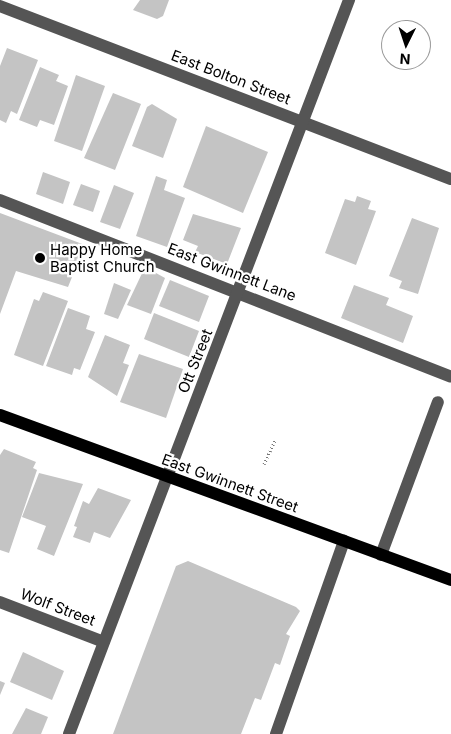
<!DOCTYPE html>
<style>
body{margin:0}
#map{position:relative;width:451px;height:734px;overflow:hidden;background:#fff;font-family:Inter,sans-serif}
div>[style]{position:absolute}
.building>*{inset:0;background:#c4c4c4}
.path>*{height:3px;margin-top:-1.5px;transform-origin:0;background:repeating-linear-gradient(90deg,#777 0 1px,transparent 0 3.5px)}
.minor>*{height:12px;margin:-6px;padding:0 6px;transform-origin:6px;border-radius:6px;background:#555}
.major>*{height:12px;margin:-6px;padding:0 6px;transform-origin:6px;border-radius:6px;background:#000}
.dots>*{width:14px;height:14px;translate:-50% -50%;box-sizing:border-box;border:2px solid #fff;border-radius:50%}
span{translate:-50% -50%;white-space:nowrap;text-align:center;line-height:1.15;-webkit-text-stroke:4.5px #fff;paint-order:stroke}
.street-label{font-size:15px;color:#000}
.poi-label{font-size:15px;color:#000}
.left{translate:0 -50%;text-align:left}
.north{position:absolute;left:381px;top:20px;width:50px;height:50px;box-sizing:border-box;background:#fff;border:1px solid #999;border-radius:50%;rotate:184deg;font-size:14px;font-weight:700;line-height:20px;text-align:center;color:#000}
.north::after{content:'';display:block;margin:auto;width:18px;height:22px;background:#000;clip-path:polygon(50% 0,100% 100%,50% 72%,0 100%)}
</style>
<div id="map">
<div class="building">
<div style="clip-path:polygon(140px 0,169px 0,163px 16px,157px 19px,133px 10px)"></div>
<div style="clip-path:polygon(7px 48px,38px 60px,17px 114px,11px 111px,6px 123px,0 120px,0 66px)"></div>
<div style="clip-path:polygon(40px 67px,59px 75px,56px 81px,68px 86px,54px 125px,40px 120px,37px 127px,19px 120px)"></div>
<div style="clip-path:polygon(76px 75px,105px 86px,82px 151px,54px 141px)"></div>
<div style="clip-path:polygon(113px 93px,141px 104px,115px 170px,84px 158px)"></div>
<div style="clip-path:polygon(152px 104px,177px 119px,163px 158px,132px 146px,147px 107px)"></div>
<div style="clip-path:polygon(206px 126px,268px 152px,243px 213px,183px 187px)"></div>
<div style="clip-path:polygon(43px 172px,70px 182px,63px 204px,36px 194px)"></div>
<div style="clip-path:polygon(156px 176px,167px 180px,164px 190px,185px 198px,167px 247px,136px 236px)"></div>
<div style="clip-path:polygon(81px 184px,100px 191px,93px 212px,73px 205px)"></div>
<div style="clip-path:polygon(114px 185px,134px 193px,120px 229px,100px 222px)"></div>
<div style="clip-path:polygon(357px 196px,371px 201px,368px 209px,376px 211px,356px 265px,325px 253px,345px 199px,355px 202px)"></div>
<div style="clip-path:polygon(0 213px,85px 245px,68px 287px,16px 271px,0 314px)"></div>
<div style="clip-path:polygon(193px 214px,241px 228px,227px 264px,195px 252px,198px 246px,183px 240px)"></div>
<div style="clip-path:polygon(412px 218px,439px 228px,418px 294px,399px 288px,402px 281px,389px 276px)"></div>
<div style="clip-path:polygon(145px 267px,165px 278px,151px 314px,127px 305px)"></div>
<div style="clip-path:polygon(170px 280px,209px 296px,199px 322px,159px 306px)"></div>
<div style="clip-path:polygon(114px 283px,131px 290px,118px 319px,104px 314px)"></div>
<div style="clip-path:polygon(354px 285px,389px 298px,386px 305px,413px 316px,403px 343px,341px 318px)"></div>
<div style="clip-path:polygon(43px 292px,68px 301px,43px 366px,14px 355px,34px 299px,39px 301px)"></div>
<div style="clip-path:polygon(68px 308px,90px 316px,86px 329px,95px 332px,80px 370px,74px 368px,72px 375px,46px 366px)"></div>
<div style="clip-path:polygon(154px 313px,199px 331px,189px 357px,144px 339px)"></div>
<div style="clip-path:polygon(105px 335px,130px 345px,123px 363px,129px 365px,117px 396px,88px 377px)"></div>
<div style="clip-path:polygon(139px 354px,183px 369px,166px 418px,120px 402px)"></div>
<div style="clip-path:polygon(4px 449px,36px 462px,33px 468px,37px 470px,9px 553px,0 550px,0 455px)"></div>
<div style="clip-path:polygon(39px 473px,83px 484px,54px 556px,37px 549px,46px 526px,22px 517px)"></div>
<div style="clip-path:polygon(98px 488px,131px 500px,110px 538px,94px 532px,90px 543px,73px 537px,77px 527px,74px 526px,83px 501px,89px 504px)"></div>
<div style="clip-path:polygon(188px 561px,296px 607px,300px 611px,286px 634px,290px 636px,280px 665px,275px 663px,261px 700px,255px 698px,241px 734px,113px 734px,176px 566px)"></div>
<div style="clip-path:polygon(23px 652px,64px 671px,52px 700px,10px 682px)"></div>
<div style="clip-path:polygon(0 681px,5px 683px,0 695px)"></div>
<div style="clip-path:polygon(26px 708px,48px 717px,41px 734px,12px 734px)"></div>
</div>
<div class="path">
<div style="left:264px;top:464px;width:26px;rotate:-65deg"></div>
</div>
<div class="minor">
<div style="left:0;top:6px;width:483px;rotate:21deg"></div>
<div style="left:0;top:200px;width:484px;rotate:21.4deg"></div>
<div style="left:381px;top:555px;width:163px;rotate:-69.6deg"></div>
<div style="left:0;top:602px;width:111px;rotate:21deg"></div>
<div style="left:69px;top:734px;width:786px;rotate:-69.12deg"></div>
<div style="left:276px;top:734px;width:205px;rotate:-70.6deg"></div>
</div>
<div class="major">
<div style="left:0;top:415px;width:480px;rotate:20.1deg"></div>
</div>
<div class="dots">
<div style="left:40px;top:258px;background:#000"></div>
</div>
<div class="street-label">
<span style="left:231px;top:77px;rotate:21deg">East Bolton Street</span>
<span style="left:232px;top:272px;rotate:21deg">East Gwinnett Lane</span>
<span style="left:195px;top:361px;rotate:-68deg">Ott Street</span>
<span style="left:230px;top:483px;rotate:20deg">East Gwinnett Street</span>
<span style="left:58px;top:607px;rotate:21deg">Wolf Street</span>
</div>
<div class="poi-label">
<span class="left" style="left:50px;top:258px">Happy Home<br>Baptist Church</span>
</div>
<div class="north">N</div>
</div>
